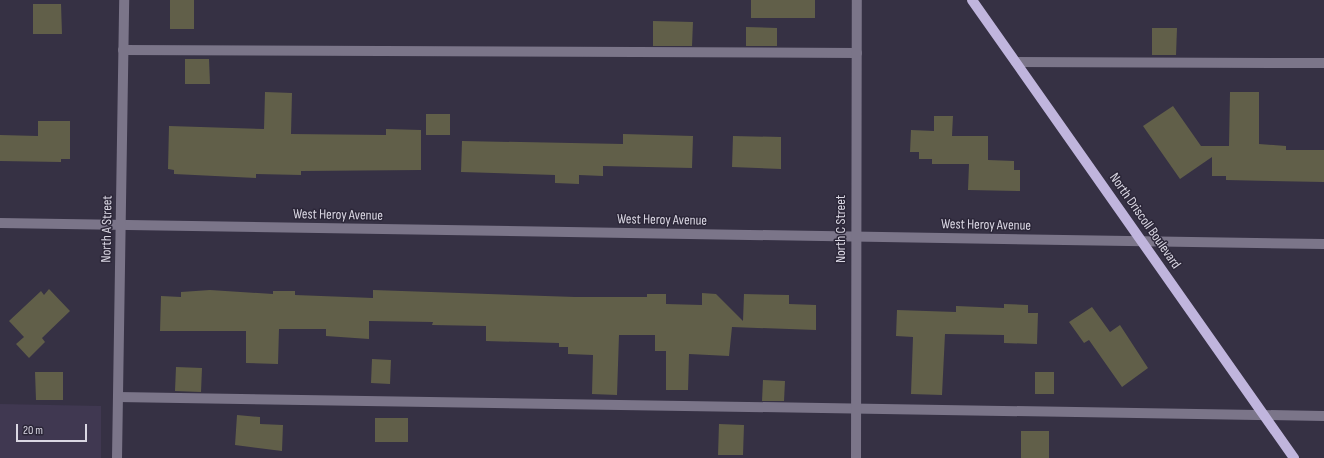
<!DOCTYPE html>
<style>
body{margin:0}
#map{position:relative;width:1324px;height:458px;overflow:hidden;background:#363144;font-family:"Sofia Sans Condensed",sans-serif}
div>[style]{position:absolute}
.built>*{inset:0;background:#403851}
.building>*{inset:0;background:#615f49}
.minor>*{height:10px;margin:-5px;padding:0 5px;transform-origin:5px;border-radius:5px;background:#7b7589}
.major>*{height:10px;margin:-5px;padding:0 5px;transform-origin:5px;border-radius:5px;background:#c0b5dd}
span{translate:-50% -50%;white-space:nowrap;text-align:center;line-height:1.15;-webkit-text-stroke:3px #2c2739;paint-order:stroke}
.street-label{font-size:14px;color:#dad7e3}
.scale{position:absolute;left:16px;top:424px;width:71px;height:18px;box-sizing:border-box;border:2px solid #dad7e3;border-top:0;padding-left:5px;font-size:12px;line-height:14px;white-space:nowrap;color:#dad7e3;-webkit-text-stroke:3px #2c2739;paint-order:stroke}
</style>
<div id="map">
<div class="built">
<div style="clip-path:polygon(0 404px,101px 406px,101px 458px,0 458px)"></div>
</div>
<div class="building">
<div style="clip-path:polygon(170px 0,194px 0,194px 29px,170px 29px)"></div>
<div style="clip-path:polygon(751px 0,815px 0,815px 18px,751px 18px)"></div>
<div style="clip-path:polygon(33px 4px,61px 4px,62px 34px,33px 34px)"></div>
<div style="clip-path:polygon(653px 21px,693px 22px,692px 46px,653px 46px)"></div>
<div style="clip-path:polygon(746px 27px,777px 28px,777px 46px,746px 46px)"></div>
<div style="clip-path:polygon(1152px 28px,1177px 28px,1176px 55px,1152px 55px)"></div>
<div style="clip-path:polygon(185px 59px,209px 59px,210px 84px,185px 84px)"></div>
<div style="clip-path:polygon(265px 92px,292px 93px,291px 134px,386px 135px,386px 129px,421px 130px,421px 170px,301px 171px,301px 175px,256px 174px,256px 178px,174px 174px,174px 170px,168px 169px,169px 126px,264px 129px)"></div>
<div style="clip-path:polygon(1230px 92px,1259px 92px,1259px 144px,1286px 146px,1286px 150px,1324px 150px,1324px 182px,1226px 180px,1226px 176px,1212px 176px,1212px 157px,1180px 179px,1143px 126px,1173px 106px,1201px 146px,1229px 146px)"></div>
<div style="clip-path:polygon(426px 114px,450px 114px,450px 135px,426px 135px)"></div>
<div style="clip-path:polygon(934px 116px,953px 116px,952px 136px,988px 136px,988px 160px,1014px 161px,1014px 170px,1020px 170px,1020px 191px,968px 190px,969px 164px,932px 164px,932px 159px,919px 159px,919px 152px,910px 152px,911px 130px,934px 131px)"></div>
<div style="clip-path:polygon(38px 121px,70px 121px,70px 159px,61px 159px,61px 162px,0 161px,0 135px,38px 136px)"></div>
<div style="clip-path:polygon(623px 134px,693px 136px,692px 168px,603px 166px,603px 176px,579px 175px,579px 184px,555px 183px,555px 175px,461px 172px,462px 141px,623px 144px)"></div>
<div style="clip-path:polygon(733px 136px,781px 137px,781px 169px,732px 167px)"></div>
<div style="clip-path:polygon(49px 289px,70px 311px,42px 338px,45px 342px,29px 358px,16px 344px,24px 337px,9px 321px,41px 291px,44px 295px)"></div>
<div style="clip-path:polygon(210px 290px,273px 294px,273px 291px,295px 291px,295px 295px,373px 298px,373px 290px,575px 297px,647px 297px,647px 294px,666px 294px,666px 304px,702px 305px,702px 293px,716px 294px,743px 321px,744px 294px,789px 295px,789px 304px,816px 305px,816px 330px,732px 327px,729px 356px,689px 354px,688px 390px,666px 390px,666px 351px,655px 351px,655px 335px,619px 335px,617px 395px,592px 394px,593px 355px,568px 354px,568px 347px,559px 347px,559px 343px,486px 341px,486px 326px,432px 325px,433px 322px,369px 321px,369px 339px,326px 336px,326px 329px,279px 329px,278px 364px,246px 363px,246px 331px,160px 331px,161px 296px,181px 297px,181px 292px)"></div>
<div style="clip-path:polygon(1004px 304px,1028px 305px,1028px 313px,1038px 313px,1037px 344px,1004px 343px,1004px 335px,945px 334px,942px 395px,911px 394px,913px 337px,896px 336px,897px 310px,956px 312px,956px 306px,1004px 308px)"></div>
<div style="clip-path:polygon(1092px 307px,1110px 332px,1120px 325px,1148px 368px,1122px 387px,1089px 340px,1084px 343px,1069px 322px)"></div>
<div style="clip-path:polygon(372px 359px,391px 360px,390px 384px,371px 383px)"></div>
<div style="clip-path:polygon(176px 367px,202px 368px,201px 392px,175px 391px)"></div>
<div style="clip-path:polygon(35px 372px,63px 372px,63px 400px,36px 400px)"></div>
<div style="clip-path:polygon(1035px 372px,1054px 372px,1054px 394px,1035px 394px)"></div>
<div style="clip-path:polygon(763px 380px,785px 381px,784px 401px,762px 401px)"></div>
<div style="clip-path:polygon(237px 415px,260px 417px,260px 424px,283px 425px,282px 451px,235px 445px)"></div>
<div style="clip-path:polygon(375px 418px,408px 418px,408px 442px,375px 442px)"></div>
<div style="clip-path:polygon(719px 424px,744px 425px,743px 455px,718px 455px)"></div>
<div style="clip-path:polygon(1021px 431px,1049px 431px,1049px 458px,1021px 458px)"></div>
</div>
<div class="minor">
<div style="left:123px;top:50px;width:734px;rotate:0.23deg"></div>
<div style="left:1016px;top:62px;width:308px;rotate:0.2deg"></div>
<div style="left:0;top:223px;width:1324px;rotate:0.91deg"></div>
<div style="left:118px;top:397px;width:1206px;rotate:0.9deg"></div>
<div style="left:117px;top:458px;width:458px;rotate:-89.1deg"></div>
<div style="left:856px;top:458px;width:458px;rotate:-89.9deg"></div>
</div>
<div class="major">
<div style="left:972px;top:0;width:560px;rotate:54.89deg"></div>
</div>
<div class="street-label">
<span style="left:338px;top:215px;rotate:1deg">West Heroy Avenue</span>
<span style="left:662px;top:220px;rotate:1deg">West Heroy Avenue</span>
<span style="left:1145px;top:221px;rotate:55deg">North Driscoll Boulevard</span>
<span style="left:986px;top:225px;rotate:1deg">West Heroy Avenue</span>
<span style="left:107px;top:229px;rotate:-89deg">North A Street</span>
<span style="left:841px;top:229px;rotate:-90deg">North C Street</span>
</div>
<div class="scale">20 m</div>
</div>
